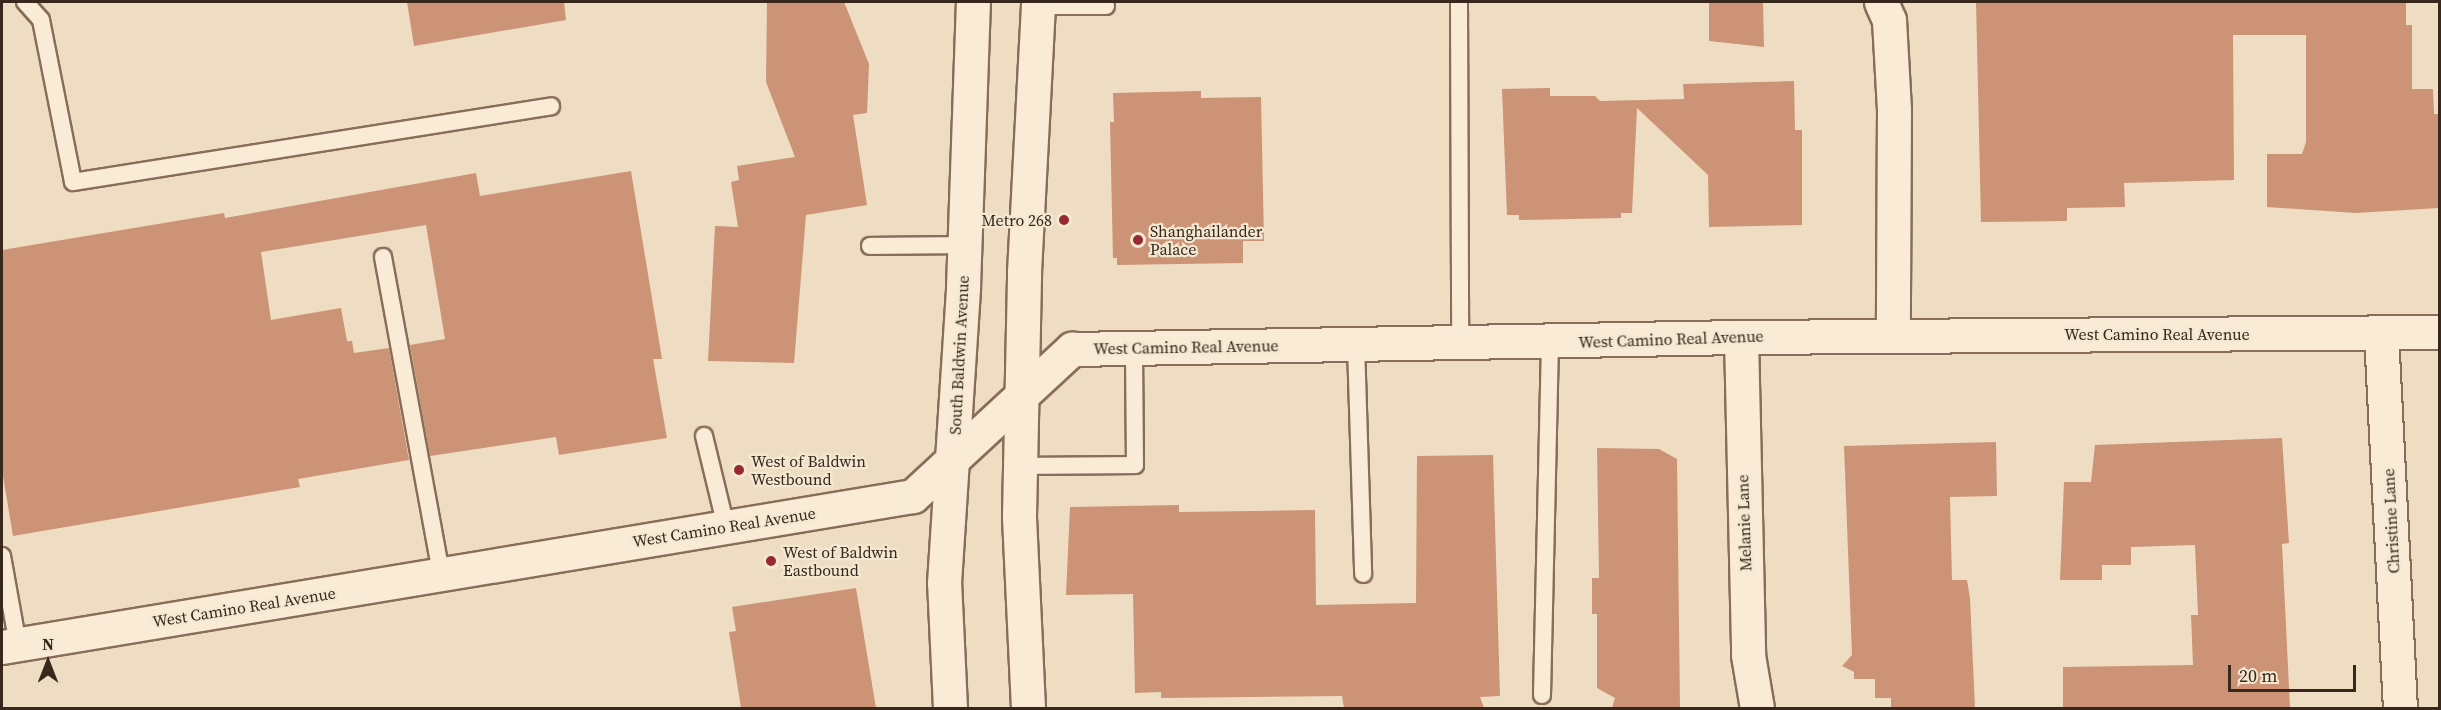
<!DOCTYPE html>
<style>
body{margin:0}
#map{position:relative;width:2441px;height:710px;overflow:hidden;background:#eeddc2;font-family:"Source Serif 4",serif}
div>[style]{position:absolute}
.building>*{inset:0;background:#cc9377}
.roads{filter:drop-shadow(2px 0 #886d59) drop-shadow(-2px 0 #886d59) drop-shadow(0 2px #886d59) drop-shadow(0 -2px #886d59)}
.lane>*{height:16px;margin:-8px;padding:0 8px;transform-origin:8px;border-radius:8px;background:#f9ebd5}
.street>*{height:33px;margin:-16.5px;padding:0 16.5px;transform-origin:16.5px;border-radius:16.5px;background:#f9ebd5}
.secondary>*{height:33px;margin:-16.5px;padding:0 16.5px;transform-origin:16.5px;border-radius:16.5px;background:#f9ebd5}
.dots>*{width:16px;height:16px;translate:-50% -50%;box-sizing:border-box;border:3px solid #f5e8d1;border-radius:50%}
span{translate:-50% -50%;white-space:nowrap;text-align:center;line-height:1.15;-webkit-text-stroke:4.5px #f5e8d1;paint-order:stroke}
.poi-label{font-size:16px;color:#37271d}
.right{translate:-100% -50%;text-align:right}
.left{translate:0 -50%;text-align:left}
.street-label{font-size:16px;color:#37271d}
.frame{position:absolute;inset:0;border:3px solid #37271d;pointer-events:none}
.north{position:absolute;left:18px;top:632px;width:60px;height:60px;-webkit-text-stroke:4px #f5e8d1;paint-order:stroke;rotate:0deg;font-size:16px;font-weight:700;line-height:24px;text-align:center;color:#37271d}
.north::after{content:'';display:block;margin:auto;width:21px;height:27px;background:#37271d;clip-path:polygon(50% 0,100% 100%,50% 72%,0 100%)}
.scale{position:absolute;left:2228px;top:665px;width:128px;height:27px;box-sizing:border-box;border:3px solid #37271d;border-top:0;padding-left:8px;font-size:18px;line-height:21px;white-space:nowrap;color:#37271d;-webkit-text-stroke:4px #f5e8d1;paint-order:stroke}
</style>
<div id="map">
<div class="building">
<div style="clip-path:polygon(407px 2px,564px 2px,566px 20px,414px 46px)"></div>
<div style="clip-path:polygon(767px 2px,844px 2px,869px 64px,867px 113px,853px 115px,867px 205px,806px 215px,794px 363px,708px 361px,715px 226px,738px 227px,731px 182px,739px 180px,737px 166px,795px 157px,766px 82px)"></div>
<div style="clip-path:polygon(1709px 2px,1763px 2px,1764px 47px,1709px 41px)"></div>
<div style="clip-path:polygon(1976px 2px,2406px 2px,2406px 25px,2412px 25px,2412px 89px,2433px 89px,2434px 114px,2439px 114px,2439px 208px,2356px 213px,2267px 207px,2267px 154px,2302px 154px,2306px 142px,2306px 35px,2233px 35px,2234px 180px,2124px 183px,2125px 207px,2067px 208px,2067px 221px,1981px 222px)"></div>
<div style="clip-path:polygon(1794px 81px,1795px 130px,1802px 130px,1802px 225px,1709px 227px,1708px 175px,1637px 108px,1632px 213px,1621px 213px,1621px 218px,1519px 220px,1519px 215px,1507px 215px,1502px 89px,1550px 88px,1550px 96px,1595px 96px,1600px 101px,1684px 99px,1683px 84px)"></div>
<div style="clip-path:polygon(1201px 91px,1201px 98px,1261px 97px,1264px 241px,1243px 241px,1243px 263px,1117px 265px,1117px 258px,1113px 258px,1110px 122px,1114px 122px,1113px 93px)"></div>
<div style="clip-path:polygon(631px 171px,662px 359px,653px 359px,667px 438px,559px 455px,556px 437px,430px 456px,410px 345px,445px 339px,426px 225px,261px 252px,271px 320px,341px 308px,347px 341px,352px 341px,354px 353px,389px 348px,409px 460px,298px 479px,300px 487px,13px 536px,2px 470px,2px 250px,224px 213px,225px 218px,476px 173px,480px 196px)"></div>
<div style="clip-path:polygon(2282px 438px,2289px 543px,2282px 544px,2290px 708px,2063px 708px,2063px 667px,2193px 665px,2191px 615px,2198px 615px,2195px 545px,2131px 547px,2131px 565px,2102px 565px,2102px 580px,2060px 580px,2064px 482px,2091px 482px,2095px 445px)"></div>
<div style="clip-path:polygon(1996px 442px,1997px 496px,1950px 497px,1952px 580px,1967px 580px,1970px 598px,1975px 708px,1891px 708px,1891px 698px,1875px 698px,1875px 679px,1854px 679px,1854px 672px,1842px 666px,1852px 655px,1844px 446px)"></div>
<div style="clip-path:polygon(1597px 448px,1659px 449px,1677px 459px,1680px 708px,1612px 708px,1615px 698px,1597px 688px,1597px 614px,1592px 614px,1592px 578px,1599px 578px)"></div>
<div style="clip-path:polygon(1493px 455px,1500px 696px,1480px 697px,1484px 708px,1344px 708px,1342px 696px,1161px 698px,1161px 692px,1135px 693px,1133px 594px,1066px 595px,1070px 507px,1179px 505px,1179px 512px,1315px 510px,1316px 605px,1416px 603px,1417px 456px)"></div>
<div style="clip-path:polygon(856px 588px,876px 708px,741px 708px,729px 632px,736px 631px,732px 607px)"></div>
</div>
<div class="roads">
<div class="lane">
<div style="left:25px;top:2px;width:24px;rotate:48deg"></div>
<div style="left:41px;top:20px;width:165px;rotate:78.8deg"></div>
<div style="left:73px;top:182px;width:484px;rotate:-9deg"></div>
<div style="left:1459px;top:2px;width:342px;rotate:89.8deg"></div>
<div style="left:1038px;top:6px;width:68px"></div>
<div style="left:870px;top:246px;width:94px;rotate:-0.6deg"></div>
<div style="left:383px;top:257px;width:322px;rotate:79.6deg"></div>
<div style="left:1356px;top:345px;width:229px;rotate:88.2deg"></div>
<div style="left:704px;top:436px;width:94px;rotate:76.4deg"></div>
<div style="left:1020px;top:466px;width:115px;rotate:-0.5deg"></div>
<div style="left:1135px;top:465px;width:117px;rotate:-90.5deg"></div>
<div style="left:2px;top:556px;width:90px;rotate:79.8deg"></div>
<div style="left:1542px;top:695px;width:353px;rotate:-88.7deg"></div>
</div>
<div class="street">
<div style="left:1881px;top:2px;width:20px;rotate:66deg"></div>
<div style="left:1889px;top:20px;width:90px;rotate:86.8deg"></div>
<div style="left:1894px;top:110px;width:225px;rotate:90.3deg"></div>
<div style="left:2381px;top:334px;width:374px;rotate:87.1deg"></div>
<div style="left:1741px;top:337px;width:318px;rotate:88.7deg"></div>
<div style="left:1748px;top:655px;width:54px;rotate:80.4deg"></div>
</div>
<div class="secondary">
<div style="left:2px;top:647px;width:923px;rotate:-9.41deg"></div>
<div style="left:913px;top:496px;width:217px;rotate:-42.8deg"></div>
<div style="left:1072px;top:349px;width:669px;rotate:-1.03deg"></div>
<div style="left:1741px;top:337px;width:699px;rotate:-0.41deg"></div>
<div style="left:950px;top:708px;width:125px;rotate:-92.7deg"></div>
<div style="left:944px;top:583px;width:297px;rotate:-86.3deg"></div>
<div style="left:963px;top:287px;width:285px;rotate:-88deg"></div>
<div style="left:1028px;top:708px;width:192px;rotate:-92.7deg"></div>
<div style="left:1019px;top:516px;width:244px;rotate:-88.8deg"></div>
<div style="left:1024px;top:272px;width:270px;rotate:-87deg"></div>
</div>
</div>
<div class="dots">
<div style="left:1064px;top:220px;background:#972934"></div>
<div style="left:1138px;top:240px;background:#972934"></div>
<div style="left:739px;top:470px;background:#972934"></div>
<div style="left:771px;top:561px;background:#972934"></div>
</div>
<div class="poi-label">
<span class="right" style="left:1052px;top:220px">Metro 268</span>
<span class="left" style="left:1150px;top:240px">Shanghailander<br>Palace</span>
<span class="left" style="left:751px;top:470px">West of Baldwin<br>Westbound</span>
<span class="left" style="left:783px;top:561px">West of Baldwin<br>Eastbound</span>
</div>
<div class="street-label">
<span style="left:2157px;top:334px">West Camino Real Avenue</span>
<span style="left:1671px;top:339px;rotate:-2deg">West Camino Real Avenue</span>
<span style="left:1186px;top:347px;rotate:-1deg">West Camino Real Avenue</span>
<span style="left:959px;top:355px;rotate:-87deg">South Baldwin Avenue</span>
<span style="left:2391px;top:521px;rotate:-93deg">Christine Lane</span>
<span style="left:1744px;top:523px;rotate:-92deg">Melanie Lane</span>
<span style="left:724px;top:527px;rotate:-9deg">West Camino Real Avenue</span>
<span style="left:244px;top:607px;rotate:-9deg">West Camino Real Avenue</span>
</div>
<div class="frame"></div>
<div class="north">N</div>
<div class="scale">20 m</div>
</div>
